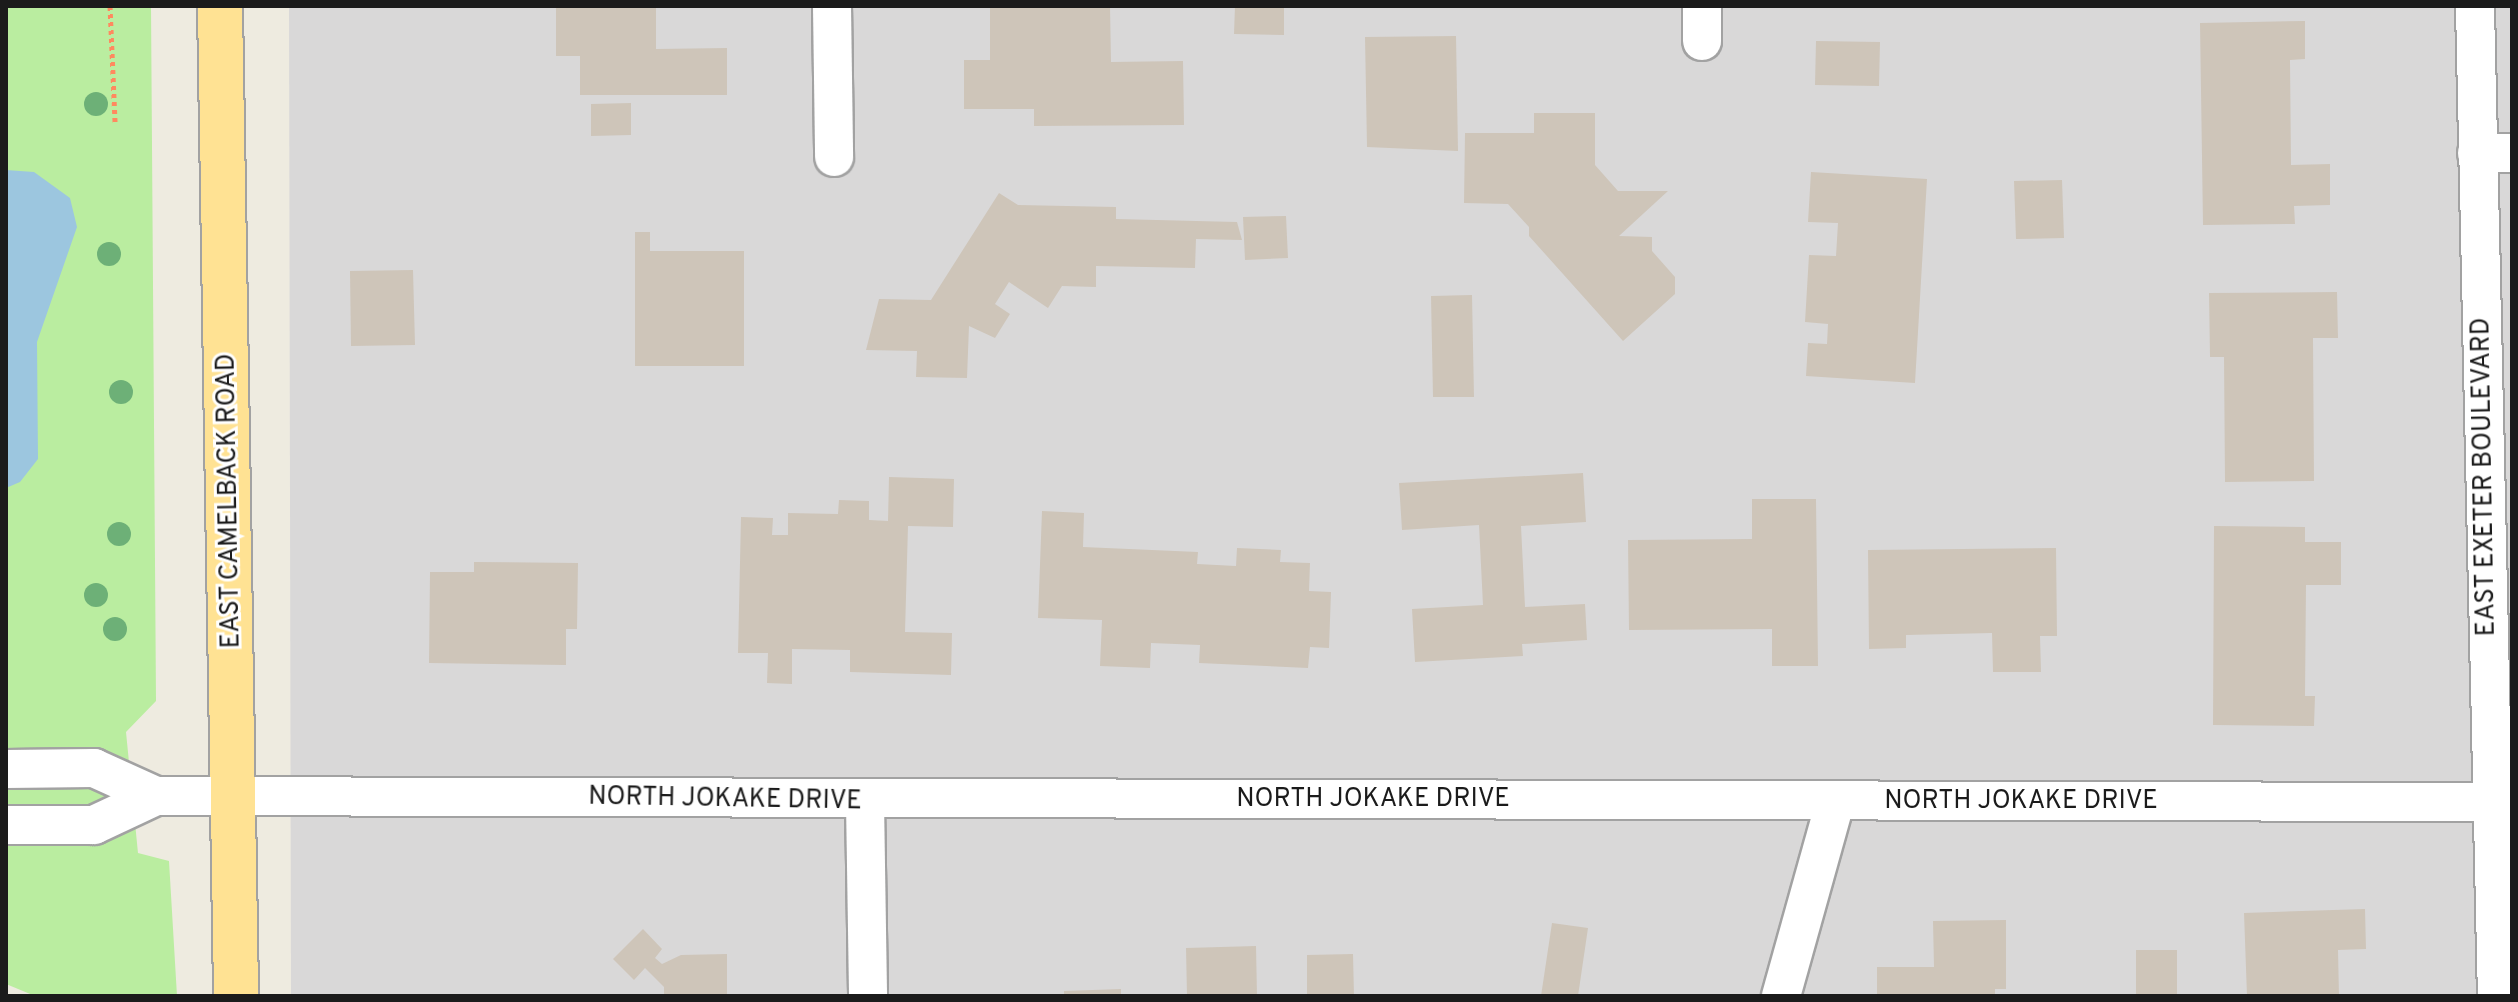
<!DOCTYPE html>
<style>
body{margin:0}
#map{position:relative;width:2518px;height:1002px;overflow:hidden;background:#eeebe0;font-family:Overpass,sans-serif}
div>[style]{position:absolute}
.residential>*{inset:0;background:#d9d8d8}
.grass>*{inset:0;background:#baeda0}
.water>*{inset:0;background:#9cc6df}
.building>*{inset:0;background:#cec5b9}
.path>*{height:5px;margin-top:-2.5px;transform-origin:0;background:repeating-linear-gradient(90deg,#ff895f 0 4px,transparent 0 8px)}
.roads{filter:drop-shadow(2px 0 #a2a2a2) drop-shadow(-2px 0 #a2a2a2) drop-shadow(0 2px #a2a2a2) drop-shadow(0 -2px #a2a2a2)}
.minor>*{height:38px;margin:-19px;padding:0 19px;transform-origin:19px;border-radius:19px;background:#fff}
.major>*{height:44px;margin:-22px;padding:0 22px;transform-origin:22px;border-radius:22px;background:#ffe293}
.trees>*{width:24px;height:24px;margin:-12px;border-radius:50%;background:#6db077}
span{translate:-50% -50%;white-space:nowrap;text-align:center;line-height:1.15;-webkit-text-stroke:6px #fff;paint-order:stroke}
.street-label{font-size:26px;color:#1b1b1b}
.frame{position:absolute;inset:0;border:8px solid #1b1b1b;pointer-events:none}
</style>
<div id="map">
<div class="residential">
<div style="clip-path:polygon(289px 6px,2512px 6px,2512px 996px,291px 996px)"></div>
</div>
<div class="grass">
<div style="clip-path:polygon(6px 6px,151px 6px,156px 701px,126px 732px,138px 853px,169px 861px,177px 996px,35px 996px,6px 984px)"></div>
</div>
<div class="water">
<div style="clip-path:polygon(6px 170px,34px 172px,70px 198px,77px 227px,37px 342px,38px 459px,20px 482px,6px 488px)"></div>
</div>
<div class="building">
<div style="clip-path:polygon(556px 6px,656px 6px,656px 49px,727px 48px,727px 95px,580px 95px,580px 56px,556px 56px)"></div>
<div style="clip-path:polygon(990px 6px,1110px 6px,1111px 62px,1183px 61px,1184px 125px,1034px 126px,1034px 109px,964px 109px,964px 60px,990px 60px)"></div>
<div style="clip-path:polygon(1235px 6px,1284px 6px,1284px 35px,1234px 34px)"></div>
<div style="clip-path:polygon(2305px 21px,2305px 59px,2290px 60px,2291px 165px,2330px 164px,2330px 205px,2294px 206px,2295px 224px,2203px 225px,2200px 23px)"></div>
<div style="clip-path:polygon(1456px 36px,1458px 151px,1367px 147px,1365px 37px)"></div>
<div style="clip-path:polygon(1816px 41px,1880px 42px,1879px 86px,1815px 85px)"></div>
<div style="clip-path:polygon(631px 103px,631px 135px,591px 136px,591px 104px)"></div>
<div style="clip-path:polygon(1534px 113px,1595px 113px,1595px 165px,1618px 191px,1668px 191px,1619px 236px,1652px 237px,1652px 251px,1675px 277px,1675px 294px,1623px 341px,1529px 236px,1529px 227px,1508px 204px,1464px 203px,1465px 133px,1534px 133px)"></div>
<div style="clip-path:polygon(1811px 172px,1927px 179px,1915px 383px,1806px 376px,1808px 343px,1827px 344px,1828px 324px,1805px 322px,1809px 255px,1836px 256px,1838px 223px,1808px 222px)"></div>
<div style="clip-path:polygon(2062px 180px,2064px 238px,2016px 239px,2014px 181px)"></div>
<div style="clip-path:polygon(999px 193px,1018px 205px,1116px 207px,1116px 219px,1237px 222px,1242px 240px,1196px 239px,1195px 268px,1096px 266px,1096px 287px,1062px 286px,1048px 308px,1009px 282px,995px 304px,1010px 314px,995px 338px,969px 326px,967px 378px,916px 377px,917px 351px,866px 350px,879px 299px,931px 300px)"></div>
<div style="clip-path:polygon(1286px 216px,1288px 258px,1245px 260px,1243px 217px)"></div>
<div style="clip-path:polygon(635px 232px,650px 232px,650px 251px,744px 251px,744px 366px,635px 366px)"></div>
<div style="clip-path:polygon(413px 270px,415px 345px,351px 346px,350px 271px)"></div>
<div style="clip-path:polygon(2337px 292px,2338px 338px,2313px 338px,2314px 481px,2225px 482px,2224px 357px,2210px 357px,2209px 293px)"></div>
<div style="clip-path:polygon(1472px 295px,1474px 397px,1433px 397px,1431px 296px)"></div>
<div style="clip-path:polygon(1583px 473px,1586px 522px,1521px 526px,1525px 607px,1585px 604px,1587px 640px,1522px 644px,1523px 656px,1415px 662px,1412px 609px,1483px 605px,1479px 525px,1402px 530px,1399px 483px)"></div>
<div style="clip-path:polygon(889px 477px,954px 479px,953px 527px,908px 526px,905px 632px,952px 633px,951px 675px,850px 672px,850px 650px,792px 649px,792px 684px,767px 683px,768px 653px,738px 653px,741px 517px,773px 518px,772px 535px,788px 535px,788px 513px,838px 514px,839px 500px,869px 501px,869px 520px,888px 521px)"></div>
<div style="clip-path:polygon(1752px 499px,1816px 499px,1818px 666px,1772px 666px,1772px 629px,1629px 630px,1628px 540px,1752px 539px)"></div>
<div style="clip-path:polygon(1042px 511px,1084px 513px,1083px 547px,1198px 552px,1197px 564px,1236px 566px,1237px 548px,1281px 550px,1280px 562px,1310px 563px,1309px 591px,1331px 592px,1329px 648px,1310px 647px,1308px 668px,1199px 663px,1200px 645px,1151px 643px,1150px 668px,1100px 666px,1102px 620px,1038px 618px)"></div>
<div style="clip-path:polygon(2214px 526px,2305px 527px,2305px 542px,2341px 542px,2341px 585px,2306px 585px,2305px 696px,2315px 696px,2314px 726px,2213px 725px)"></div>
<div style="clip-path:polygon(2056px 548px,2057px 636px,2040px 636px,2041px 672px,1993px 672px,1992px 633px,1906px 635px,1906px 648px,1869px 649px,1868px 550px)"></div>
<div style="clip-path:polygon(474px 562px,578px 563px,577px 629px,566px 629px,566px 665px,429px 663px,430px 572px,474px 572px)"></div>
<div style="clip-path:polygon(2365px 909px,2366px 949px,2338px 950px,2339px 996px,2247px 996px,2244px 913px)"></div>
<div style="clip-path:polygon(2006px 920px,2006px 989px,1995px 989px,1995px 996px,1877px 996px,1877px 967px,1934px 967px,1933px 921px)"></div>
<div style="clip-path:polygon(1552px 923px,1588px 928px,1578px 996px,1541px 996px)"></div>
<div style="clip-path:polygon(643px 929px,662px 949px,655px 958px,662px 964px,681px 955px,727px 954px,727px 996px,664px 996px,664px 987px,645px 968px,634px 980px,613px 959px)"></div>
<div style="clip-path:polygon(1256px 946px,1257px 996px,1187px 996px,1186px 948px)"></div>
<div style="clip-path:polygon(2136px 950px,2177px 950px,2177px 996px,2136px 996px)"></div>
<div style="clip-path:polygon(1353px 954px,1354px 996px,1307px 996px,1307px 955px)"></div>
<div style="clip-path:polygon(1121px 989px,1121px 996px,1064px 996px,1064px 991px)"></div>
</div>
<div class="path">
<div style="left:110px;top:6px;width:116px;rotate:87.5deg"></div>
</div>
<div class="roads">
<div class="minor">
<div style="left:832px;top:6px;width:151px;rotate:89.2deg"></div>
<div style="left:1702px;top:6px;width:35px;rotate:90deg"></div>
<div style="left:2475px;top:6px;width:990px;rotate:88.73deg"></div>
<div style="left:2477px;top:153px;width:35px"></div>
<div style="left:6px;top:769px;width:88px;rotate:-0.7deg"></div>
<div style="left:94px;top:768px;width:68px;rotate:24.3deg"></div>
<div style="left:156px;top:796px;width:2356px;rotate:0.15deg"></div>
<div style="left:865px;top:802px;width:194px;rotate:89.1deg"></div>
<div style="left:6px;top:825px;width:88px"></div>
<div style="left:94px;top:825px;width:68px;rotate:-25.1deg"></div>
<div style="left:1781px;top:996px;width:201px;rotate:-74.4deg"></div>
</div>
<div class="major">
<div style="left:220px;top:6px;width:990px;rotate:89.07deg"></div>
</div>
</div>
<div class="trees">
<div style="left:96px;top:104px"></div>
<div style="left:109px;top:254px"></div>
<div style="left:121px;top:392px"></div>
<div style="left:119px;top:534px"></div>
<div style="left:96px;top:595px"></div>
<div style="left:115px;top:629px"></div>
</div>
<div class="street-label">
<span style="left:2485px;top:477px;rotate:-91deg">EAST EXETER BOULEVARD</span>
<span style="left:230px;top:501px;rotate:-91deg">EAST CAMELBACK ROAD</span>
<span style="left:725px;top:800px;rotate:1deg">NORTH JOKAKE DRIVE</span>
<span style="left:1373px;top:800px">NORTH JOKAKE DRIVE</span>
<span style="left:2021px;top:802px">NORTH JOKAKE DRIVE</span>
</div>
<div class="frame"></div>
</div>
